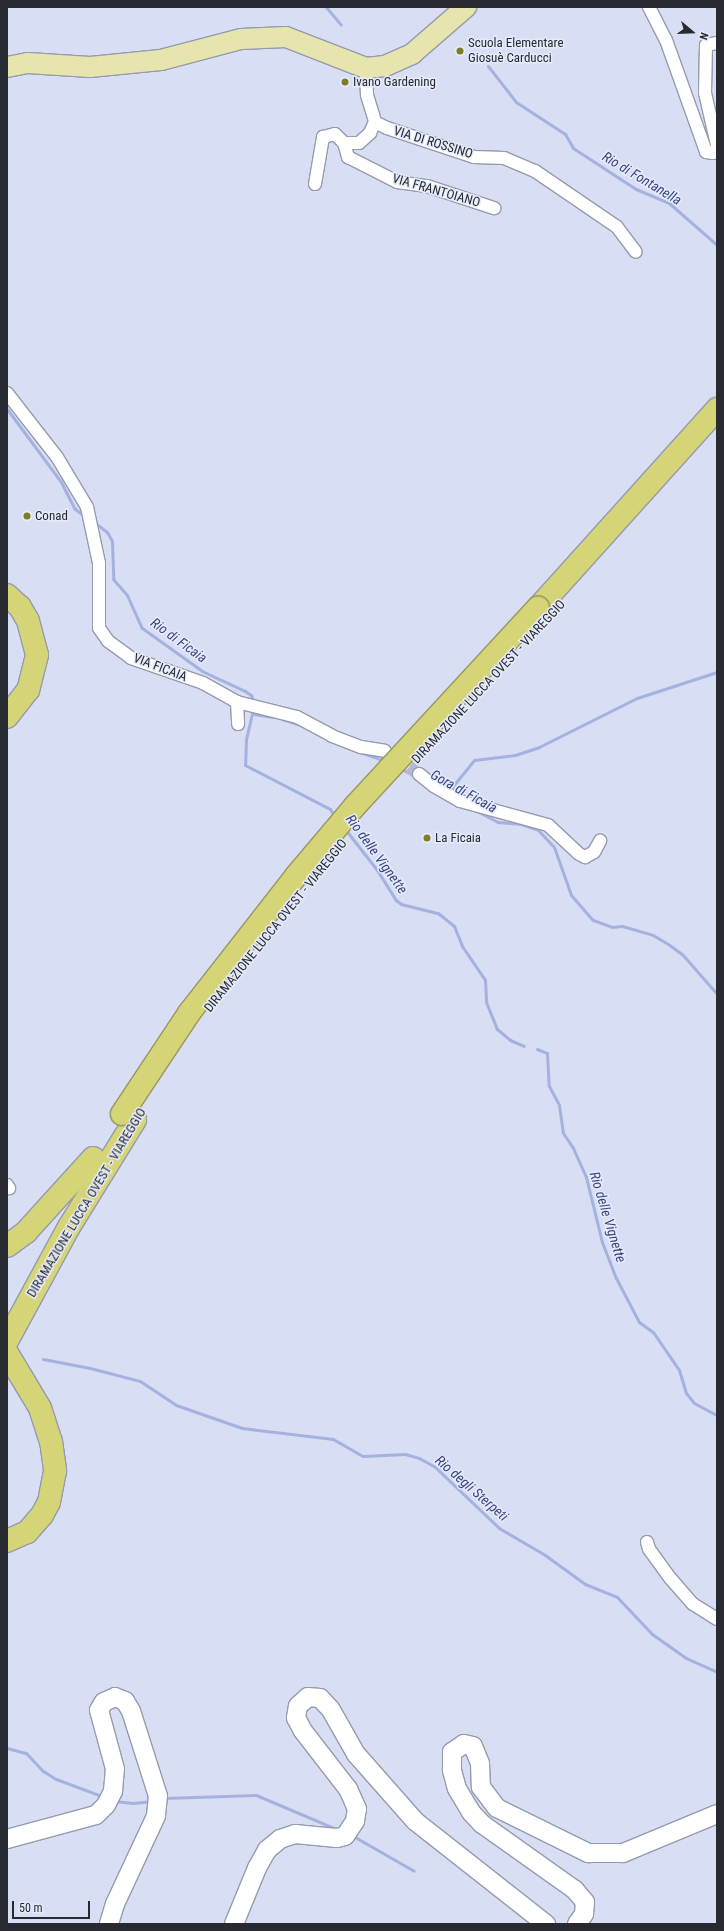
<!DOCTYPE html>
<meta charset="utf-8">
<style>
body{margin:0}
#map{position:relative;width:724px;height:1931px;overflow:hidden;background:#d8def3;font-family:"Roboto Condensed",sans-serif}
div>[style]{position:absolute}
.stream>*{height:3px;margin:-1.5px;padding:0 1.5px;transform-origin:1.5px;border-radius:1.5px;background:#a5b2e0}
.street-tunnel>*{height:12px;margin-top:-6px;transform-origin:0;background:repeating-linear-gradient(90deg,#b5bacc 0 12px,transparent 0 18px)}
.roads{filter:drop-shadow(1px 0 #959bae) drop-shadow(-1px 0 #959bae) drop-shadow(0 1px #959bae) drop-shadow(0 -1px #959bae)}
.street>*{height:12px;margin:-6px;padding:0 6px;transform-origin:6px;border-radius:6px;background:#fff}
.secondary>*{height:18px;margin:-9px;padding:0 9px;transform-origin:9px;border-radius:9px;background:#fff}
.primary>*{height:20px;margin:-10px;padding:0 10px;transform-origin:10px;border-radius:10px;background:#e6e5ad}
.highway>*{height:22px;margin:-11px;padding:0 11px;transform-origin:11px;border-radius:11px;background:#d5d476}
.bridges{filter:drop-shadow(1px 0 #98985e) drop-shadow(-1px 0 #98985e) drop-shadow(0 1px #98985e) drop-shadow(0 -1px #98985e)}
.highway-bridge>*{height:22px;margin:-11px;padding:0 11px;transform-origin:11px;border-radius:11px;background:#d5d476}
.dots>*{width:11px;height:11px;translate:-50% -50%;box-sizing:border-box;border:2px solid #e6ebfc;border-radius:50%}
span{translate:-50% -50%;white-space:nowrap;text-align:center;line-height:1.15;-webkit-text-stroke:3px #e6ebfc;paint-order:stroke}
.poi-label{font-size:13px;color:#272a31}
.left{translate:0 -50%;text-align:left}
.street-label{font-size:13px;color:#272a31}
.water-label{font-size:14px;color:#39457e;font-style:italic}
.frame{position:absolute;inset:0;border:8px solid #272a31;pointer-events:none}
.north{position:absolute;left:672px;top:12px;width:40px;height:40px;-webkit-text-stroke:3px #e6ebfc;paint-order:stroke;rotate:109deg;font-size:11px;font-weight:700;line-height:16px;text-align:center;color:#272a31}
.north::after{content:'';display:block;margin:auto;width:14px;height:18px;background:#272a31;clip-path:polygon(50% 0,100% 100%,50% 72%,0 100%)}
.scale{position:absolute;left:12px;top:1901px;width:78px;height:18px;box-sizing:border-box;border:2px solid #272a31;border-top:0;padding-left:5px;font-size:12px;line-height:14px;white-space:nowrap;color:#272a31;-webkit-text-stroke:3px #e6ebfc;paint-order:stroke}
</style>
<div id="map">
<div class="stream">
<div style="left:326px;top:7px;width:23px;rotate:50deg"></div>
<div style="left:488px;top:66px;width:46px;rotate:52.1deg"></div>
<div style="left:516px;top:102px;width:59px;rotate:33.1deg"></div>
<div style="left:565px;top:134px;width:16px;rotate:60deg"></div>
<div style="left:573px;top:148px;width:75px;rotate:33.1deg"></div>
<div style="left:636px;top:189px;width:36px;rotate:23deg"></div>
<div style="left:669px;top:203px;width:64px;rotate:41.2deg"></div>
<div style="left:7px;top:409px;width:91px;rotate:53.5deg"></div>
<div style="left:61px;top:482px;width:30px;rotate:63deg"></div>
<div style="left:75px;top:509px;width:14px;rotate:36deg"></div>
<div style="left:94px;top:522px;width:16px;rotate:38deg"></div>
<div style="left:107px;top:532px;width:10px;rotate:61deg"></div>
<div style="left:112px;top:541px;width:38px;rotate:88deg"></div>
<div style="left:113px;top:579px;width:21px;rotate:49deg"></div>
<div style="left:127px;top:595px;width:36px;rotate:66deg"></div>
<div style="left:142px;top:628px;width:74px;rotate:35.6deg"></div>
<div style="left:202px;top:671px;width:47px;rotate:24.9deg"></div>
<div style="left:245px;top:691px;width:7px;rotate:34deg"></div>
<div style="left:251px;top:695px;width:9px;rotate:69deg"></div>
<div style="left:253px;top:709px;width:32px;rotate:103deg"></div>
<div style="left:246px;top:740px;width:25px;rotate:92deg"></div>
<div style="left:245px;top:765px;width:96px;rotate:27.4deg"></div>
<div style="left:330px;top:809px;width:9px;rotate:58deg"></div>
<div style="left:253px;top:714px;width:20px;rotate:9deg"></div>
<div style="left:282px;top:719px;width:19px;rotate:18deg"></div>
<div style="left:348px;top:748px;width:40px;rotate:18.9deg"></div>
<div style="left:400px;top:768px;width:18px;rotate:29deg"></div>
<div style="left:453px;top:786px;width:33px;rotate:-51deg"></div>
<div style="left:474px;top:760px;width:41px;rotate:-7deg"></div>
<div style="left:515px;top:755px;width:25px;rotate:-18deg"></div>
<div style="left:539px;top:747px;width:110px;rotate:-26.6deg"></div>
<div style="left:637px;top:698px;width:84px;rotate:-18deg"></div>
<div style="left:477px;top:811px;width:24px;rotate:28deg"></div>
<div style="left:498px;top:822px;width:23px;rotate:5deg"></div>
<div style="left:521px;top:824px;width:18px;rotate:19deg"></div>
<div style="left:538px;top:830px;width:23px;rotate:47deg"></div>
<div style="left:554px;top:847px;width:51px;rotate:70.5deg"></div>
<div style="left:571px;top:895px;width:33px;rotate:49deg"></div>
<div style="left:593px;top:920px;width:20px;rotate:20deg"></div>
<div style="left:612px;top:927px;width:10px;rotate:-6deg"></div>
<div style="left:622px;top:926px;width:32px;rotate:16deg"></div>
<div style="left:653px;top:935px;width:17px;rotate:31deg"></div>
<div style="left:668px;top:944px;width:17px;rotate:36deg"></div>
<div style="left:682px;top:954px;width:53px;rotate:48.8deg"></div>
<div style="left:345px;top:829px;width:52px;rotate:52deg"></div>
<div style="left:377px;top:870px;width:36px;rotate:58deg"></div>
<div style="left:396px;top:900px;width:6px;rotate:39deg"></div>
<div style="left:401px;top:904px;width:38px;rotate:14deg"></div>
<div style="left:438px;top:913px;width:21px;rotate:39deg"></div>
<div style="left:454px;top:926px;width:22px;rotate:68deg"></div>
<div style="left:462px;top:946px;width:41px;rotate:55.9deg"></div>
<div style="left:485px;top:980px;width:22px;rotate:87deg"></div>
<div style="left:486px;top:1002px;width:29px;rotate:68deg"></div>
<div style="left:497px;top:1029px;width:17px;rotate:40deg"></div>
<div style="left:510px;top:1040px;width:15px;rotate:23deg"></div>
<div style="left:537px;top:1049px;width:11px;rotate:22deg"></div>
<div style="left:547px;top:1053px;width:33px;rotate:87deg"></div>
<div style="left:549px;top:1086px;width:21px;rotate:62deg"></div>
<div style="left:559px;top:1105px;width:28px;rotate:82deg"></div>
<div style="left:563px;top:1133px;width:18px;rotate:56deg"></div>
<div style="left:573px;top:1148px;width:32px;rotate:66deg"></div>
<div style="left:586px;top:1177px;width:67px;rotate:76.2deg"></div>
<div style="left:602px;top:1242px;width:39px;rotate:69deg"></div>
<div style="left:616px;top:1278px;width:50px;rotate:62.4deg"></div>
<div style="left:639px;top:1322px;width:17px;rotate:36deg"></div>
<div style="left:653px;top:1332px;width:46px;rotate:55.6deg"></div>
<div style="left:679px;top:1370px;width:24px;rotate:73deg"></div>
<div style="left:686px;top:1393px;width:13px;rotate:51deg"></div>
<div style="left:694px;top:1403px;width:26px;rotate:28deg"></div>
<div style="left:43px;top:1359px;width:48px;rotate:10.8deg"></div>
<div style="left:90px;top:1368px;width:52px;rotate:14.6deg"></div>
<div style="left:140px;top:1381px;width:43px;rotate:33.7deg"></div>
<div style="left:176px;top:1405px;width:70px;rotate:19.2deg"></div>
<div style="left:242px;top:1428px;width:92px;rotate:6.9deg"></div>
<div style="left:333px;top:1439px;width:34px;rotate:30deg"></div>
<div style="left:363px;top:1456px;width:42px;rotate:-2.7deg"></div>
<div style="left:405px;top:1454px;width:15px;rotate:16deg"></div>
<div style="left:419px;top:1458px;width:18px;rotate:29deg"></div>
<div style="left:435px;top:1467px;width:88px;rotate:43.6deg"></div>
<div style="left:499px;top:1528px;width:53px;rotate:30.4deg"></div>
<div style="left:545px;top:1555px;width:49px;rotate:35.9deg"></div>
<div style="left:585px;top:1584px;width:35px;rotate:22deg"></div>
<div style="left:617px;top:1597px;width:51px;rotate:46.6deg"></div>
<div style="left:652px;top:1634px;width:42px;rotate:35.2deg"></div>
<div style="left:686px;top:1658px;width:34px;rotate:24deg"></div>
<div style="left:7px;top:1748px;width:20px;rotate:15deg"></div>
<div style="left:26px;top:1753px;width:25px;rotate:47deg"></div>
<div style="left:43px;top:1771px;width:15px;rotate:32deg"></div>
<div style="left:56px;top:1779px;width:51px;rotate:20.6deg"></div>
<div style="left:164px;top:1798px;width:92px;rotate:-1.9deg"></div>
<div style="left:256px;top:1795px;width:90px;rotate:22.9deg"></div>
<div style="left:114px;top:1801px;width:19px;rotate:6deg"></div>
<div style="left:133px;top:1803px;width:20px;rotate:-6deg"></div>
<div style="left:353px;top:1836px;width:70px;rotate:29.8deg"></div>
</div>
<div class="street-tunnel">
<div style="left:395px;top:756px;width:30px;rotate:37deg"></div>
</div>
<div class="roads">
<div class="street">
<div style="left:649px;top:7px;width:37px;rotate:63deg"></div>
<div style="left:666px;top:40px;width:119px;rotate:70.3deg"></div>
<div style="left:706px;top:152px;width:7px;rotate:8deg"></div>
<div style="left:713px;top:153px;width:6px;rotate:-51deg"></div>
<div style="left:717px;top:43px;width:11px;rotate:170deg"></div>
<div style="left:706px;top:45px;width:48px;rotate:91.2deg"></div>
<div style="left:705px;top:93px;width:53px;rotate:77deg"></div>
<div style="left:366px;top:68px;width:27px;rotate:88deg"></div>
<div style="left:367px;top:95px;width:28px;rotate:73deg"></div>
<div style="left:375px;top:122px;width:13px;rotate:27deg"></div>
<div style="left:387px;top:128px;width:92px;rotate:18.4deg"></div>
<div style="left:474px;top:157px;width:30px;rotate:2deg"></div>
<div style="left:504px;top:158px;width:34px;rotate:23deg"></div>
<div style="left:535px;top:171px;width:99px;rotate:34.3deg"></div>
<div style="left:617px;top:227px;width:31px;rotate:53deg"></div>
<div style="left:344px;top:143px;width:15px;rotate:74deg"></div>
<div style="left:348px;top:157px;width:55px;rotate:27deg"></div>
<div style="left:397px;top:182px;width:30px;rotate:8deg"></div>
<div style="left:427px;top:186px;width:71px;rotate:18.2deg"></div>
<div style="left:315px;top:184px;width:48px;rotate:-80.3deg"></div>
<div style="left:323px;top:137px;width:12px;rotate:-14deg"></div>
<div style="left:335px;top:134px;width:13px;rotate:45deg"></div>
<div style="left:344px;top:143px;width:15px"></div>
<div style="left:359px;top:143px;width:15px;rotate:-42deg"></div>
<div style="left:370px;top:133px;width:12px;rotate:-66deg"></div>
<div style="left:7px;top:393px;width:81px;rotate:52deg"></div>
<div style="left:57px;top:457px;width:58px;rotate:59deg"></div>
<div style="left:87px;top:507px;width:57px;rotate:77.9deg"></div>
<div style="left:99px;top:563px;width:65px;rotate:90deg"></div>
<div style="left:99px;top:628px;width:16px;rotate:55deg"></div>
<div style="left:108px;top:641px;width:29px;rotate:36deg"></div>
<div style="left:131px;top:658px;width:76px;rotate:19.1deg"></div>
<div style="left:203px;top:683px;width:39px;rotate:29deg"></div>
<div style="left:237px;top:702px;width:62px;rotate:14deg"></div>
<div style="left:297px;top:717px;width:40px;rotate:28deg"></div>
<div style="left:332px;top:736px;width:31px;rotate:21deg"></div>
<div style="left:361px;top:747px;width:24px;rotate:9deg"></div>
<div style="left:237px;top:702px;width:22px;rotate:87deg"></div>
<div style="left:419px;top:774px;width:19px;rotate:39deg"></div>
<div style="left:434px;top:786px;width:30px;rotate:30deg"></div>
<div style="left:460px;top:801px;width:91px;rotate:15.3deg"></div>
<div style="left:548px;top:825px;width:42px;rotate:43.1deg"></div>
<div style="left:579px;top:854px;width:7px;rotate:27deg"></div>
<div style="left:585px;top:857px;width:10px;rotate:-29deg"></div>
<div style="left:594px;top:852px;width:13px;rotate:-61deg"></div>
<div style="left:7px;top:1185px;width:4px;rotate:56deg"></div>
<div style="left:647px;top:1542px;width:7px;rotate:74deg"></div>
<div style="left:649px;top:1549px;width:37px;rotate:54deg"></div>
<div style="left:671px;top:1579px;width:33px;rotate:49deg"></div>
<div style="left:693px;top:1604px;width:28px;rotate:32deg"></div>
</div>
<div class="secondary">
<div style="left:7px;top:1839px;width:92px;rotate:-15.1deg"></div>
<div style="left:96px;top:1815px;width:14px;rotate:-45deg"></div>
<div style="left:106px;top:1805px;width:16px;rotate:-63deg"></div>
<div style="left:113px;top:1791px;width:22px;rotate:-85deg"></div>
<div style="left:115px;top:1769px;width:61px;rotate:-105.2deg"></div>
<div style="left:99px;top:1710px;width:9px;rotate:-58deg"></div>
<div style="left:104px;top:1702px;width:12px;rotate:-24deg"></div>
<div style="left:115px;top:1697px;width:11px;rotate:22deg"></div>
<div style="left:125px;top:1701px;width:12px;rotate:59deg"></div>
<div style="left:131px;top:1711px;width:89px;rotate:72.4deg"></div>
<div style="left:158px;top:1796px;width:20px;rotate:96deg"></div>
<div style="left:156px;top:1816px;width:97px;rotate:115deg"></div>
<div style="left:115px;top:1904px;width:21px;rotate:107deg"></div>
<div style="left:234px;top:1924px;width:61px;rotate:-67.7deg"></div>
<div style="left:257px;top:1868px;width:21px;rotate:-61deg"></div>
<div style="left:267px;top:1850px;width:17px;rotate:-40deg"></div>
<div style="left:280px;top:1839px;width:16px;rotate:-18deg"></div>
<div style="left:295px;top:1834px;width:42px;rotate:5.4deg"></div>
<div style="left:337px;top:1838px;width:8px;rotate:-14deg"></div>
<div style="left:345px;top:1836px;width:18px;rotate:-56deg"></div>
<div style="left:355px;top:1821px;width:12px;rotate:-81deg"></div>
<div style="left:357px;top:1809px;width:22px;rotate:-114deg"></div>
<div style="left:348px;top:1789px;width:73px;rotate:-127.8deg"></div>
<div style="left:303px;top:1731px;width:15px;rotate:-118deg"></div>
<div style="left:296px;top:1718px;width:12px;rotate:-81deg"></div>
<div style="left:298px;top:1706px;width:13px;rotate:-42deg"></div>
<div style="left:308px;top:1697px;width:12px;rotate:5deg"></div>
<div style="left:320px;top:1698px;width:16px;rotate:47deg"></div>
<div style="left:331px;top:1710px;width:51px;rotate:60.4deg"></div>
<div style="left:356px;top:1754px;width:89px;rotate:48.6deg"></div>
<div style="left:415px;top:1821px;width:167px;rotate:38.2deg"></div>
<div style="left:577px;top:1924px;width:12px;rotate:-55deg"></div>
<div style="left:584px;top:1914px;width:12px;rotate:-85deg"></div>
<div style="left:585px;top:1902px;width:16px;rotate:-130deg"></div>
<div style="left:575px;top:1890px;width:114px;rotate:-144.6deg"></div>
<div style="left:482px;top:1824px;width:16px;rotate:-133deg"></div>
<div style="left:471px;top:1812px;width:27px;rotate:-121deg"></div>
<div style="left:457px;top:1789px;width:20px;rotate:-105deg"></div>
<div style="left:452px;top:1770px;width:18px;rotate:-90deg"></div>
<div style="left:452px;top:1752px;width:14px;rotate:-34deg"></div>
<div style="left:464px;top:1744px;width:9px;rotate:13deg"></div>
<div style="left:473px;top:1746px;width:18px;rotate:68deg"></div>
<div style="left:480px;top:1763px;width:24px;rotate:88deg"></div>
<div style="left:481px;top:1787px;width:26px;rotate:53deg"></div>
<div style="left:497px;top:1808px;width:102px;rotate:26.3deg"></div>
<div style="left:588px;top:1853px;width:35px"></div>
<div style="left:623px;top:1853px;width:102px;rotate:-22.5deg"></div>
</div>
<div class="primary">
<div style="left:7px;top:67px;width:21px;rotate:-11deg"></div>
<div style="left:28px;top:63px;width:62px;rotate:3.7deg"></div>
<div style="left:90px;top:67px;width:71px;rotate:-5.6deg"></div>
<div style="left:161px;top:60px;width:83px;rotate:-14.7deg"></div>
<div style="left:241px;top:39px;width:45px;rotate:-2.5deg"></div>
<div style="left:286px;top:37px;width:86px;rotate:21.2deg"></div>
<div style="left:366px;top:68px;width:19px;rotate:-6deg"></div>
<div style="left:385px;top:66px;width:30px;rotate:-24deg"></div>
<div style="left:412px;top:54px;width:72px;rotate:-41deg"></div>
</div>
<div class="highway">
<div style="left:7px;top:595px;width:18px;rotate:43deg"></div>
<div style="left:20px;top:607px;width:16px;rotate:60deg"></div>
<div style="left:28px;top:621px;width:35px;rotate:75deg"></div>
<div style="left:37px;top:655px;width:36px;rotate:104deg"></div>
<div style="left:28px;top:690px;width:34px;rotate:128deg"></div>
<div style="left:538px;top:608px;width:268px;rotate:-48deg"></div>
<div style="left:7px;top:1246px;width:24px;rotate:-36deg"></div>
<div style="left:26px;top:1232px;width:100px;rotate:-47.8deg"></div>
<div style="left:7px;top:1341px;width:130px;rotate:-61.5deg"></div>
<div style="left:69px;top:1227px;width:126px;rotate:-58.3deg"></div>
<div style="left:7px;top:1353px;width:64px;rotate:59deg"></div>
<div style="left:40px;top:1408px;width:35px;rotate:72deg"></div>
<div style="left:51px;top:1441px;width:30px;rotate:82deg"></div>
<div style="left:55px;top:1471px;width:32px;rotate:101deg"></div>
<div style="left:49px;top:1502px;width:15px;rotate:118deg"></div>
<div style="left:42px;top:1515px;width:23px;rotate:131deg"></div>
<div style="left:27px;top:1532px;width:22px;rotate:156deg"></div>
</div>
</div>
<div class="bridges">
<div class="highway-bridge">
<div style="left:122px;top:1114px;width:121px;rotate:-56.4deg"></div>
<div style="left:189px;top:1013px;width:174px;rotate:-52deg"></div>
<div style="left:296px;top:876px;width:92px;rotate:-49.9deg"></div>
<div style="left:355px;top:806px;width:270px;rotate:-47.3deg"></div>
</div>
</div>
<div class="dots">
<div style="left:460px;top:51px;background:#7f7e26"></div>
<div style="left:345px;top:82px;background:#7f7e26"></div>
<div style="left:27px;top:516px;background:#7f7e26"></div>
<div style="left:427px;top:838px;background:#7f7e26"></div>
</div>
<div class="poi-label">
<span class="left" style="left:468px;top:51px">Scuola Elementare<br>Giosuè Carducci</span>
<span class="left" style="left:353px;top:82px">Ivano Gardening</span>
<span class="left" style="left:35px;top:516px">Conad</span>
<span class="left" style="left:435px;top:838px">La Ficaia</span>
</div>
<div class="street-label">
<span style="left:433px;top:143px;rotate:17deg">VIA DI ROSSINO</span>
<span style="left:436px;top:191px;rotate:16deg">VIA FRANTOIANO</span>
<span style="left:160px;top:668px;rotate:21deg">VIA FICAIA</span>
<span style="left:489px;top:682px;rotate:-47deg">DIRAMAZIONE LUCCA OVEST - VIAREGGIO</span>
<span style="left:276px;top:926px;rotate:-51deg">DIRAMAZIONE LUCCA OVEST - VIAREGGIO</span>
<span style="left:87px;top:1203px;rotate:-59deg">DIRAMAZIONE LUCCA OVEST - VIAREGGIO</span>
</div>
<div class="water-label">
<span style="left:642px;top:178px;rotate:31deg">Rio di Fontanella</span>
<span style="left:179px;top:640px;rotate:36deg">Rio di Ficaia</span>
<span style="left:464px;top:791px;rotate:29deg">Gora di Ficaia</span>
<span style="left:377px;top:854px;rotate:54deg">Rio delle Vignette</span>
<span style="left:608px;top:1217px;rotate:73deg">Rio delle Vignette</span>
<span style="left:472px;top:1488px;rotate:41deg">Rio degli Sterpeti</span>
</div>
<div class="frame"></div>
<div class="north">N</div>
<div class="scale">50 m</div>
</div>
